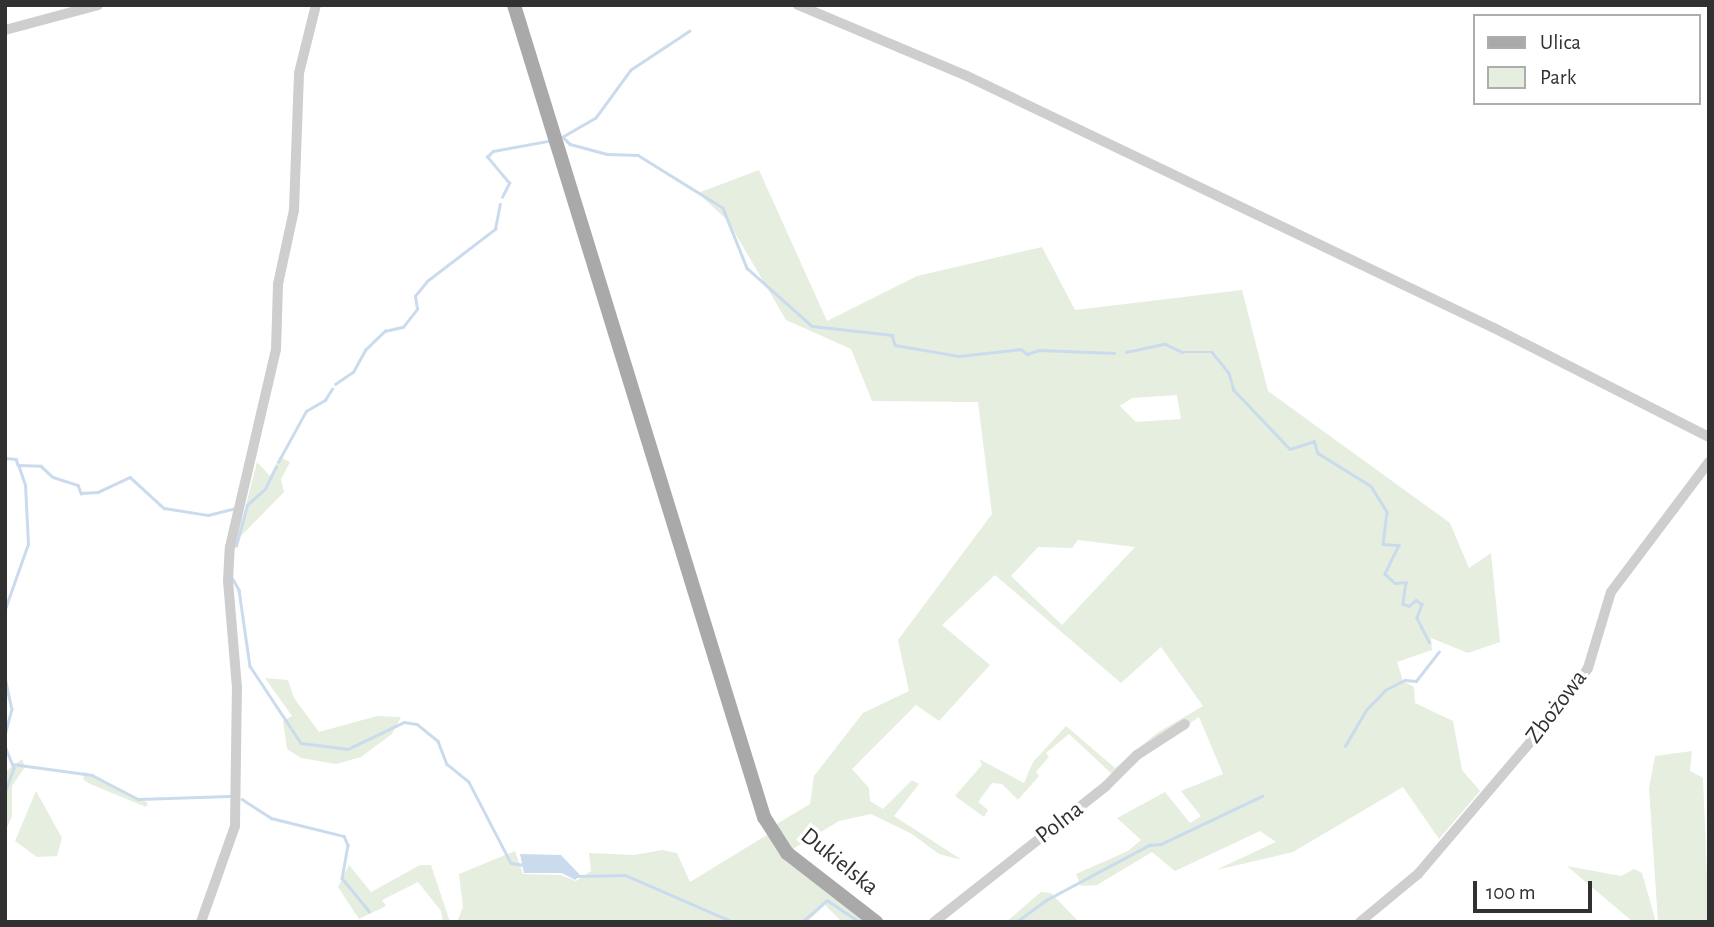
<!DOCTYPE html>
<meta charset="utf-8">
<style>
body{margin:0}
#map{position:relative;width:1714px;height:927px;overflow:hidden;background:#fff;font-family:"Alegreya Sans",sans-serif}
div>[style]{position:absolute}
.green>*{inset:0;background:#e5eedf}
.water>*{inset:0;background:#cbdbee}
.stream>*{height:2.5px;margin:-1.25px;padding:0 1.25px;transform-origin:1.25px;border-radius:1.25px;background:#cbdbee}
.minor>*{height:10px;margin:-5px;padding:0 5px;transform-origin:5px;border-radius:5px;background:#cecece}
.major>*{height:14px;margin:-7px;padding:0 7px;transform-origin:7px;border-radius:7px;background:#a9a9a9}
span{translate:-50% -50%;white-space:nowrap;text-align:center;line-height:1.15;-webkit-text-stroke:7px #fff;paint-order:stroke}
.street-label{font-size:24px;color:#313131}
.frame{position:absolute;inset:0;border:7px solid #313131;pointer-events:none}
.legend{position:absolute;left:1473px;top:14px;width:228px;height:91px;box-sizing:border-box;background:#fff;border:2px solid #adadad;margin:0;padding:9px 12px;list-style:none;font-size:21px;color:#313131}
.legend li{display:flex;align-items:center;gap:14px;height:35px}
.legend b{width:35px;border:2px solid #adadad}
.scale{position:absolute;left:1473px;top:881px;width:119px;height:32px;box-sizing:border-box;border:4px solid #313131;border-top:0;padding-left:9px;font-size:21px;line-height:24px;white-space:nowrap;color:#313131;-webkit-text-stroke:5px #fff;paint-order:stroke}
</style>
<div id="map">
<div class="green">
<div style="clip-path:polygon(evenodd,759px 170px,827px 321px,917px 276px,1042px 247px,1075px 310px,1242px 290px,1268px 391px,1450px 523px,1469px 568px,1491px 553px,1500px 642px,1468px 653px,1431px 638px,1432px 650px,1397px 662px,1403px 681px,1414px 687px,1415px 703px,1453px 721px,1462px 770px,1480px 791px,1439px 839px,1403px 787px,1293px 852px,1216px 870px,1276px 842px,1260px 831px,1175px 871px,1152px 852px,1097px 885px,1081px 886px,1076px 874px,1128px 851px,1141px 840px,1117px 818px,1165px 792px,1190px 823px,1201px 816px,1181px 791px,1223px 774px,1199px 717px,1113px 775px,1069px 734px,1046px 753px,1049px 757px,1036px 772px,1039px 776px,1018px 800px,1002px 784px,992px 783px,978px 802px,988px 810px,984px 817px,955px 796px,982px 765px,979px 759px,1024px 783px,1033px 762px,1066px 726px,1115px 768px,1157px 733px,1203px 706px,1161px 647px,1121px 683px,995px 575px,942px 625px,990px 665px,939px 721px,916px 705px,852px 769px,869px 788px,870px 801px,883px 809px,912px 780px,919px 784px,894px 816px,962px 860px,939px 854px,912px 834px,871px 814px,839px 821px,793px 849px,785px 841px,775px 825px,810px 804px,814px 776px,863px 713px,909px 691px,898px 640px,992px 514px,978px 402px,872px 401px,851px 349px,786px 320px,728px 221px,698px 193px,759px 170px,1177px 395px,1181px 419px,1136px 422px,1120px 406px,1132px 398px,1177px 395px,759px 170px,1078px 540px,1135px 547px,1062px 625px,1011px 576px,1038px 547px,1072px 548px,1078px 540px)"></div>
<div style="clip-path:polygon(280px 457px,290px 462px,281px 479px,284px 492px,237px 540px,257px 462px,270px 476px)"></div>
<div style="clip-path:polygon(265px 678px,288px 680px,294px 698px,319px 732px,377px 716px,401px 717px,392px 734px,361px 757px,336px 764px,301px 758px,287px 749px,283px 721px,292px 716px)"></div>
<div style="clip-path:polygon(1692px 751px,1690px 771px,1703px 778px,1709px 922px,1658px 922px,1649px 788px,1655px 756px)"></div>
<div style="clip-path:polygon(22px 759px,25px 767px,12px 786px,12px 816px,5px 832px,5px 772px)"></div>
<div style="clip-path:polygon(85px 772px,148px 803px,146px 807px,90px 784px,83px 779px)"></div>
<div style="clip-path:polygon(36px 791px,62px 838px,57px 856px,37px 857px,15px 841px)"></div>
<div style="clip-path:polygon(767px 835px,796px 867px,868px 922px,842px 922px,825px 905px,807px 922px,457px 922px,463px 907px,459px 874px,515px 851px,523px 874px,560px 875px,576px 881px,591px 871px,589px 853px,634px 855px,662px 850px,677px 853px,690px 882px)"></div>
<div style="clip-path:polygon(349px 865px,371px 892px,420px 865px,431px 865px,450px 922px,443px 922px,441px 911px,418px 882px,382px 900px,386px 906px,359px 919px,338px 887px)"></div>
<div style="clip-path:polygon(1567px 866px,1621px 876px,1634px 869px,1642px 873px,1656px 922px,1633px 922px)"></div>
<div style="clip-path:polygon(1041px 892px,1051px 893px,1077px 920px,1006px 922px)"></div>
</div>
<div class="water">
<div style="clip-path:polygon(520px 854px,561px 855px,580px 875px,575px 880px,562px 873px,524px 873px)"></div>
</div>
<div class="stream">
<div style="left:690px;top:31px;width:71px;rotate:146.5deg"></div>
<div style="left:631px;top:70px;width:59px;rotate:126.1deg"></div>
<div style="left:596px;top:118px;width:38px;rotate:150deg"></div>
<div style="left:563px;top:137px;width:10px;rotate:45deg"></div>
<div style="left:570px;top:144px;width:38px;rotate:15deg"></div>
<div style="left:607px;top:154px;width:31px;rotate:2deg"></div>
<div style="left:638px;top:155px;width:100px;rotate:31.9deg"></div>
<div style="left:723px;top:208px;width:65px;rotate:68.2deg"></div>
<div style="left:747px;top:268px;width:87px;rotate:41.7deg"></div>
<div style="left:812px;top:326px;width:81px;rotate:6.4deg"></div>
<div style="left:892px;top:335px;width:10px;rotate:73deg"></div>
<div style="left:895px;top:345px;width:65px;rotate:9.8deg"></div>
<div style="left:959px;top:356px;width:62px;rotate:-6.4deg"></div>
<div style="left:1021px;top:349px;width:8px;rotate:40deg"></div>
<div style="left:1027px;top:354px;width:13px;rotate:-18deg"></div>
<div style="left:1039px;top:350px;width:75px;rotate:2.3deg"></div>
<div style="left:502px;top:197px;width:16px;rotate:-63deg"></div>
<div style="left:509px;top:183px;width:34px;rotate:-130deg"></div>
<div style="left:487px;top:157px;width:8px;rotate:-45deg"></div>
<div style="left:493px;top:151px;width:56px;rotate:-10.3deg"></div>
<div style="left:1126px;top:352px;width:40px;rotate:-12deg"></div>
<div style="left:1165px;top:344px;width:19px;rotate:25deg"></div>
<div style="left:1182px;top:352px;width:30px"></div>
<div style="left:1212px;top:352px;width:27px;rotate:51deg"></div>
<div style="left:1229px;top:373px;width:18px;rotate:74deg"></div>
<div style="left:1234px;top:390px;width:81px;rotate:46.5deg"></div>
<div style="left:1290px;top:449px;width:25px;rotate:-18deg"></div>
<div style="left:1314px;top:441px;width:13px;rotate:72deg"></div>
<div style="left:1318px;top:453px;width:62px;rotate:31.9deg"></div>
<div style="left:1371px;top:486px;width:31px;rotate:58deg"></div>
<div style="left:1387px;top:512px;width:32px;rotate:97deg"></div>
<div style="left:1383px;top:544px;width:16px;rotate:4deg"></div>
<div style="left:1399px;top:545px;width:32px;rotate:116deg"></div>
<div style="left:1385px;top:574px;width:13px;rotate:42deg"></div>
<div style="left:1395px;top:583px;width:11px;rotate:-5deg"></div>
<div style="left:1406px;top:582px;width:22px;rotate:98deg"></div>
<div style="left:1403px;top:604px;width:6px;rotate:18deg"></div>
<div style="left:1409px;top:606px;width:9px;rotate:-41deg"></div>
<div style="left:1416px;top:600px;width:7px;rotate:34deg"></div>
<div style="left:1422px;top:604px;width:15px;rotate:110deg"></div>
<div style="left:1417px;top:618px;width:27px;rotate:63deg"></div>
<div style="left:335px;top:384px;width:22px;rotate:-34deg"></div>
<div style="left:353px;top:372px;width:25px;rotate:-61deg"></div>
<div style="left:365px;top:350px;width:28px;rotate:-44deg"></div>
<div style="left:385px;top:331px;width:18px;rotate:-13deg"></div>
<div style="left:403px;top:327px;width:23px;rotate:-52deg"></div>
<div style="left:417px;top:309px;width:13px;rotate:-99deg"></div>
<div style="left:415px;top:296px;width:19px;rotate:-51deg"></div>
<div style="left:427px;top:281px;width:86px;rotate:-37.4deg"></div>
<div style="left:495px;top:229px;width:25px;rotate:-79deg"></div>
<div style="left:5px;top:458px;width:11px;rotate:5deg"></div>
<div style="left:16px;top:459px;width:6px;rotate:72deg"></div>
<div style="left:18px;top:465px;width:23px;rotate:2deg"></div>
<div style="left:41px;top:466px;width:16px;rotate:43deg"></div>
<div style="left:53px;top:477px;width:26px;rotate:18deg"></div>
<div style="left:78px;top:485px;width:9px;rotate:69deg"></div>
<div style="left:81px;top:493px;width:17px;rotate:-3deg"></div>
<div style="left:98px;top:492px;width:35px;rotate:-25deg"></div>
<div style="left:130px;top:477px;width:46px;rotate:42.4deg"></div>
<div style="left:164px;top:508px;width:45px;rotate:9deg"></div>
<div style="left:208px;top:515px;width:29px;rotate:-14deg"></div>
<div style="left:278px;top:462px;width:58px;rotate:-61.2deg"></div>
<div style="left:306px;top:411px;width:22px;rotate:-30deg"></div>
<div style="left:325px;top:400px;width:13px;rotate:-58deg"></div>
<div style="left:236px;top:546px;width:42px;rotate:-75deg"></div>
<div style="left:247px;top:505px;width:24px;rotate:-42deg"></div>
<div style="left:265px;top:489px;width:25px;rotate:-64deg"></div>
<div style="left:233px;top:579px;width:13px;rotate:61deg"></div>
<div style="left:239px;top:590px;width:77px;rotate:81.8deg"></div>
<div style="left:250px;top:666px;width:92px;rotate:56.5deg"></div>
<div style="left:301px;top:743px;width:47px;rotate:7.3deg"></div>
<div style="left:348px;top:749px;width:62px;rotate:-25.7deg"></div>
<div style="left:404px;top:722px;width:13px;rotate:9deg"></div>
<div style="left:417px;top:724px;width:27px;rotate:39deg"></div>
<div style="left:438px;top:741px;width:25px;rotate:69deg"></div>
<div style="left:447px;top:764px;width:28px;rotate:39deg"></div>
<div style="left:469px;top:782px;width:91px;rotate:62.6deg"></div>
<div style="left:511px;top:863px;width:15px;rotate:8deg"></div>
<div style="left:5px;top:609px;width:69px;rotate:-70.5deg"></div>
<div style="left:28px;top:544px;width:59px;rotate:-92.9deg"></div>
<div style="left:25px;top:485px;width:21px;rotate:-109deg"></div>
<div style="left:5px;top:677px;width:33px;rotate:78deg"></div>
<div style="left:12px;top:709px;width:27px;rotate:105deg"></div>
<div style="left:5px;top:746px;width:24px;rotate:68deg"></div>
<div style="left:14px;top:768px;width:27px;rotate:110deg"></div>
<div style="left:1345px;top:746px;width:42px;rotate:-59.7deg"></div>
<div style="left:1366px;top:710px;width:28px;rotate:-46deg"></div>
<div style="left:1385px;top:690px;width:22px;rotate:-27deg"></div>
<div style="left:1405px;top:680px;width:11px;rotate:5deg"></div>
<div style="left:1416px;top:681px;width:37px;rotate:-52deg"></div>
<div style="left:12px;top:764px;width:81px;rotate:7.8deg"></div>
<div style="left:92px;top:775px;width:52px;rotate:27.6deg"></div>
<div style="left:138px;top:799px;width:91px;rotate:-1.9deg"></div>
<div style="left:242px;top:799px;width:35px;rotate:33deg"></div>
<div style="left:271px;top:818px;width:75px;rotate:13.9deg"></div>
<div style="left:344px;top:836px;width:10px;rotate:66deg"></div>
<div style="left:348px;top:845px;width:34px;rotate:100deg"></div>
<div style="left:342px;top:878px;width:43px;rotate:50.7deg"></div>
<div style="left:575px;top:876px;width:50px;rotate:-1.1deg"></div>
<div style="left:625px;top:875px;width:118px;rotate:23.5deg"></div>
<div style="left:379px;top:921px;width:1px;rotate:45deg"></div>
<div style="left:802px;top:922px;width:33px;rotate:-41deg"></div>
<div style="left:827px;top:900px;width:40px;rotate:34deg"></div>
<div style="left:1016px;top:922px;width:39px;rotate:-36deg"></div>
<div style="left:1048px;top:899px;width:115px;rotate:-28.1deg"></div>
<div style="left:1149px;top:845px;width:12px;rotate:-5deg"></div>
<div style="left:1161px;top:844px;width:112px;rotate:-25.4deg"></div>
</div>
<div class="minor">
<div style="left:798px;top:5px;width:183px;rotate:22.8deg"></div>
<div style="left:967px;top:76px;width:584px;rotate:25.56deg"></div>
<div style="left:1494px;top:328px;width:241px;rotate:26.9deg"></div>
<div style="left:5px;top:30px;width:96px;rotate:-15deg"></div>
<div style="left:201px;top:922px;width:102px;rotate:-70.5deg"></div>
<div style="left:235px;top:826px;width:138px;rotate:-89.2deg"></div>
<div style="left:237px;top:688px;width:107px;rotate:-94.8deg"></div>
<div style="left:228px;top:581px;width:34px;rotate:-87deg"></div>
<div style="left:230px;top:547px;width:203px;rotate:-76.9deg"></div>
<div style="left:276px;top:349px;width:65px;rotate:-88.2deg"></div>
<div style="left:278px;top:284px;width:76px;rotate:-77.8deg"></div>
<div style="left:294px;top:210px;width:137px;rotate:-87.9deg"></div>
<div style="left:299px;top:73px;width:70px;rotate:-76deg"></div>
<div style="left:934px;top:922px;width:219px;rotate:-38.3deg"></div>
<div style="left:1106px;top:786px;width:44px;rotate:-45deg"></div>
<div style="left:1137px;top:755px;width:57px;rotate:-32.9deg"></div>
<div style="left:1360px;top:922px;width:75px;rotate:-39.6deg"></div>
<div style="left:1418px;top:874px;width:240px;rotate:-49.6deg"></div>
<div style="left:1574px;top:691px;width:27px;rotate:-59deg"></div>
<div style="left:1588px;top:668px;width:79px;rotate:-73.2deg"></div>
<div style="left:1611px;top:592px;width:163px;rotate:-53deg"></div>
</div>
<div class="major">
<div style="left:514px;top:5px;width:850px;rotate:72.89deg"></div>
<div style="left:764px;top:817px;width:43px;rotate:57.4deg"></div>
<div style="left:787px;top:853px;width:113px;rotate:37.8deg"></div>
</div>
<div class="street-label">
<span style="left:1557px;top:707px;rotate:-53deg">Zbożowa</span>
<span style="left:1060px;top:823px;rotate:-38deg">Polna</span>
<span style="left:839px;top:862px;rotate:39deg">Dukielska</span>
</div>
<div class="frame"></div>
<ul class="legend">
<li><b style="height:9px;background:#a9a9a9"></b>Ulica</li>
<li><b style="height:19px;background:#e5eedf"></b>Park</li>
</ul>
<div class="scale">100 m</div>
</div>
